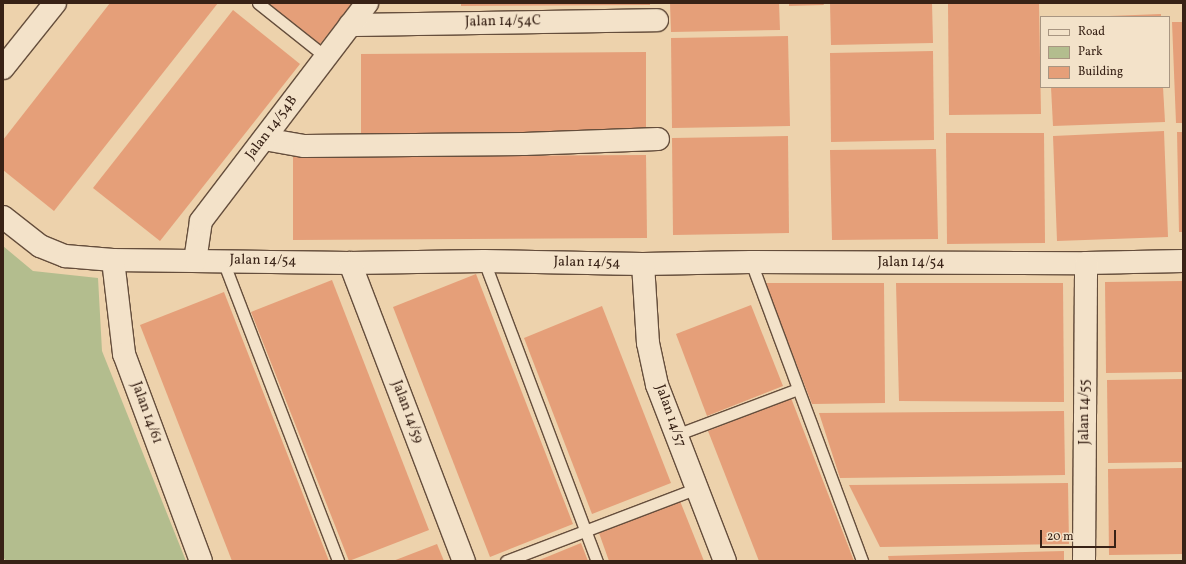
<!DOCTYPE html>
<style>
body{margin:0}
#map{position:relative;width:1186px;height:564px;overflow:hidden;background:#edd2ac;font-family:Vollkorn,serif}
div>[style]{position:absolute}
.green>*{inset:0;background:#b3bd8e}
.building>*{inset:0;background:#e59f79}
.roads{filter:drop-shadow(1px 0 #654e3c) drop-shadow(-1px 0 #654e3c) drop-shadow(0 1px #654e3c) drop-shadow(0 -1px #654e3c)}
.lane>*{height:11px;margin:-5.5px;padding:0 5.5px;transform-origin:5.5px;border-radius:5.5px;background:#f3e2c9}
.street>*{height:22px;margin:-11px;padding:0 11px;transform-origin:11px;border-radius:11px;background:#f3e2c9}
.secondary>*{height:22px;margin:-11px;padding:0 11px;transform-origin:11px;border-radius:11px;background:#f3e2c9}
span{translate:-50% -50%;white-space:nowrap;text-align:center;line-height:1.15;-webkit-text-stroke:3px #f3e2c9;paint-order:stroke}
.street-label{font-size:14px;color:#382216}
.frame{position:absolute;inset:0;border:4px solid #382216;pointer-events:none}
.legend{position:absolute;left:1040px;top:16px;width:130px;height:72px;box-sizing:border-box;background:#f3e2c9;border:1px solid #a89581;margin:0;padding:5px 7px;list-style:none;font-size:12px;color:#382216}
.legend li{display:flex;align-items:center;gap:8px;height:20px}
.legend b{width:20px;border:1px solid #a89581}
.scale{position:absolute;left:1040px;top:530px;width:76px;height:18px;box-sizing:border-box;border:2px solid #382216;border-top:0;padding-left:5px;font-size:12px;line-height:14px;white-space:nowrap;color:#382216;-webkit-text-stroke:3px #f3e2c9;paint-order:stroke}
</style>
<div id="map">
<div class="green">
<div style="clip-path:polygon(3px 246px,33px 271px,98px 278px,102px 351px,186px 561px,6px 561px,3px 557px)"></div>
</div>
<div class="building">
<div style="clip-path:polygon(110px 3px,218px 3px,54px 211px,3px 170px,3px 140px)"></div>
<div style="clip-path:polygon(268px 3px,353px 3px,320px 44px)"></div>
<div style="clip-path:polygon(461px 3px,650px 3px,650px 5px,461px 6px)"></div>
<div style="clip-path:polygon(670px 3px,779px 3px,780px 30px,671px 32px)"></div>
<div style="clip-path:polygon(789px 3px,823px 3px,824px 5px,789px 6px)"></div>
<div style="clip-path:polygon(830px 3px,932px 3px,933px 43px,831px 45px)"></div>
<div style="clip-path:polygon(1039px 3px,1041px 114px,949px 115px,948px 4px)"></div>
<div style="clip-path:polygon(233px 10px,300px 64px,160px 241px,93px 188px)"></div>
<div style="clip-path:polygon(1161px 14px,1161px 17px,1109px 17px,1109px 16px)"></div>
<div style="clip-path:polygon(1172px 22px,1183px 22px,1183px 123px,1176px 123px)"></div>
<div style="clip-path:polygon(788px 36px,790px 126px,672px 128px,671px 38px)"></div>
<div style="clip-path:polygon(933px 51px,934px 140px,831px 142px,830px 53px)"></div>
<div style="clip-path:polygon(646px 52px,646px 133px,361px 135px,361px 54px)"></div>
<div style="clip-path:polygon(1051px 87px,1163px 87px,1165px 122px,1053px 126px)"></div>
<div style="clip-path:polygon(1164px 131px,1168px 237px,1057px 241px,1053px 136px)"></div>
<div style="clip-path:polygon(1177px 132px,1183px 132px,1183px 232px,1179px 232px)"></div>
<div style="clip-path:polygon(946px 133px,1044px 133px,1045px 243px,947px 244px)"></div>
<div style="clip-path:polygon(788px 136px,789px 233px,673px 235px,672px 138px)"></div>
<div style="clip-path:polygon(936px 149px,938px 239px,832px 240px,830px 150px)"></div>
<div style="clip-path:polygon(646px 155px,647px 238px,293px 240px,293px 157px)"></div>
<div style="clip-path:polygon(476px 274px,573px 524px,490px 557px,393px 307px)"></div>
<div style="clip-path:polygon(332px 280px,429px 530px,349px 561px,251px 312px)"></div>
<div style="clip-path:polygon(1183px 281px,1183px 372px,1106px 373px,1105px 282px)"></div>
<div style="clip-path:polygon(765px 283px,884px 283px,885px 403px,812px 404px)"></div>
<div style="clip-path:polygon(896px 283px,1063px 283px,1064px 402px,899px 401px)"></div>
<div style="clip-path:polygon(224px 292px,329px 561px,232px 561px,140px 325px)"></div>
<div style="clip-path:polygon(751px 305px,783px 386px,707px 416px,676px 334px)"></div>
<div style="clip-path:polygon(602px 306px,671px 483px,592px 514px,524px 338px)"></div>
<div style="clip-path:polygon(1183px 379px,1183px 462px,1108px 463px,1107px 380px)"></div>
<div style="clip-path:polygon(791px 398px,854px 561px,759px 561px,708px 431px)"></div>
<div style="clip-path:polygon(1064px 411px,1065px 475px,840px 478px,819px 413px)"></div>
<div style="clip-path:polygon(1183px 468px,1183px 554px,1109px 555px,1108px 469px)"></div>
<div style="clip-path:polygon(1068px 483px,1069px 544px,880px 547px,849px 485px)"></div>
<div style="clip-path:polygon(680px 501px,704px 561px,609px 561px,599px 533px)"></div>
<div style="clip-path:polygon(581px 543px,588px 561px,537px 561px)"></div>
<div style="clip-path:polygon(437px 544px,444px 561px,393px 561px)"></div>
<div style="clip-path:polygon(1064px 551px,1064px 561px,889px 561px,888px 556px)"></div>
</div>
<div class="roads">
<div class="lane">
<div style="left:258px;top:3px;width:87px;rotate:38.5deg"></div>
<div style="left:223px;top:261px;width:321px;rotate:69deg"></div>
<div style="left:484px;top:261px;width:321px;rotate:69.4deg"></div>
<div style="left:751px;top:262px;width:319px;rotate:69.6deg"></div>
<div style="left:676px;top:435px;width:130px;rotate:-20.7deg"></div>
<div style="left:506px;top:561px;width:204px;rotate:-20.9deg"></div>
</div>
<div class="street">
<div style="left:350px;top:25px;width:307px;rotate:-0.9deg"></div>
<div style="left:264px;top:139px;width:41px;rotate:9.9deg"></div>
<div style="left:304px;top:146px;width:220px;rotate:-0.5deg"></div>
<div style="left:524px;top:144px;width:134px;rotate:-2.1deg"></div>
<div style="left:3px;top:217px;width:47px;rotate:38.1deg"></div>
<div style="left:40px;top:246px;width:27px;rotate:22deg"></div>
<div style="left:65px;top:256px;width:48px;rotate:4.8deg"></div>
<div style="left:113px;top:260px;width:237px;rotate:0.7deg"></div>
<div style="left:350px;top:263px;width:134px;rotate:-0.9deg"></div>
<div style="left:484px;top:261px;width:159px;rotate:1.1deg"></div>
<div style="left:643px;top:264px;width:108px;rotate:-1.1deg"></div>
<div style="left:751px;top:262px;width:335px;rotate:0.2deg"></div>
<div style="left:1086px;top:263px;width:97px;rotate:-1.2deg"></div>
<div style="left:113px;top:260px;width:95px;rotate:83.3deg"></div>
<div style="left:124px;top:354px;width:221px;rotate:69.6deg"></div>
<div style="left:195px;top:261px;width:40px;rotate:-81.5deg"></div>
<div style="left:201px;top:221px;width:274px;rotate:-52.7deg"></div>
<div style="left:350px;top:263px;width:319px;rotate:69.1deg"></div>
<div style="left:643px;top:264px;width:79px;rotate:86.4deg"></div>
<div style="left:648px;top:343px;width:43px;rotate:77.9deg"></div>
<div style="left:657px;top:385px;width:189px;rotate:68.9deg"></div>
<div style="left:1084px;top:561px;width:298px;rotate:-89.6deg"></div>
</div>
<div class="secondary">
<div style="left:3px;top:68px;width:83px;rotate:-51.3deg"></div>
</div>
</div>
<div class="street-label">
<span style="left:503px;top:22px;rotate:-1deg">Jalan 14/54C</span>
<span style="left:272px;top:128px;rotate:-53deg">Jalan 14/54B</span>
<span style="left:263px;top:261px;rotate:1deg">Jalan 14/54</span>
<span style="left:587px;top:263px;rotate:1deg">Jalan 14/54</span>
<span style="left:911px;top:263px">Jalan 14/54</span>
<span style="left:407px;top:412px;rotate:69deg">Jalan 14/59</span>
<span style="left:1085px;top:412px;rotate:-90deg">Jalan 14/55</span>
<span style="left:146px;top:413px;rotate:70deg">Jalan 14/61</span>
<span style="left:670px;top:416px;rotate:70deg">Jalan 14/57</span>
</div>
<div class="frame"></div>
<ul class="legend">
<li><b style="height:5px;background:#f3e2c9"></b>Road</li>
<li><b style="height:11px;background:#b3bd8e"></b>Park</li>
<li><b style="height:11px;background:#e59f79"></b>Building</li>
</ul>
<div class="scale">20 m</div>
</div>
